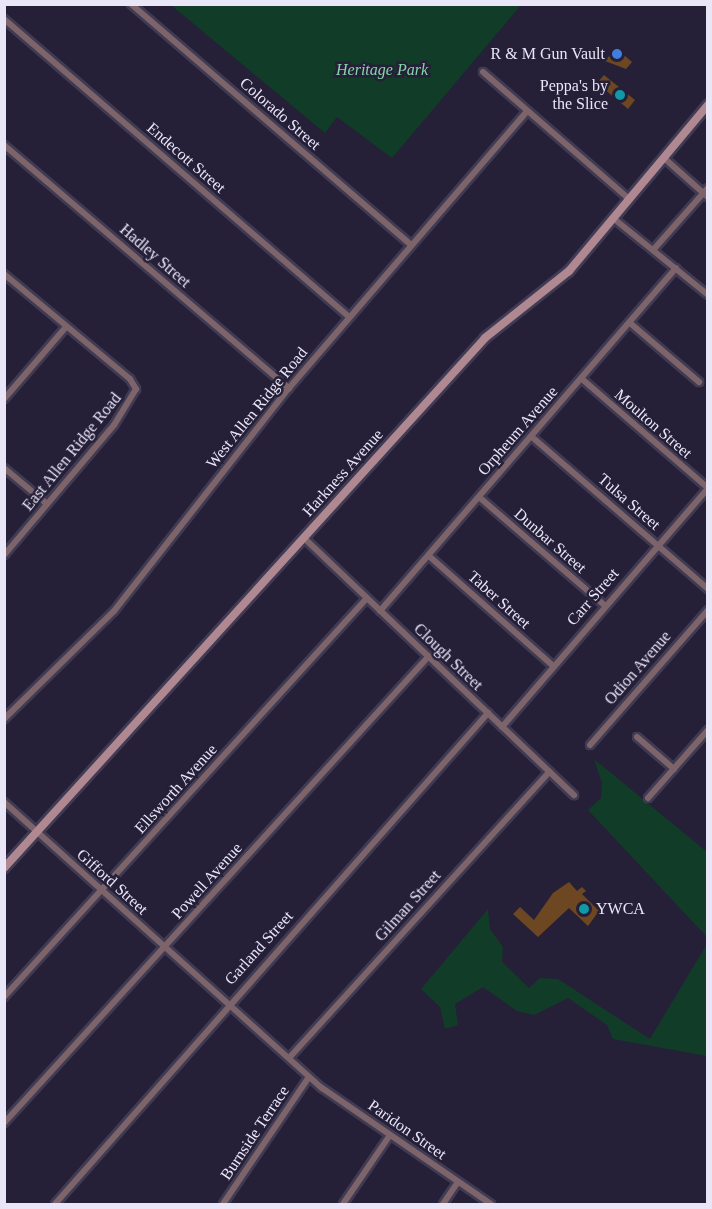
<!DOCTYPE html>
<style>
body{margin:0}
#map{position:relative;width:712px;height:1209px;overflow:hidden;background:#251f38;font-family:"Times New Roman",serif}
div>[style]{position:absolute}
.green>*{inset:0;background:#113d28}
.building>*{inset:0;background:#6d4722}
.roads{filter:drop-shadow(2px 0 #403b53) drop-shadow(-2px 0 #403b53) drop-shadow(0 2px #403b53) drop-shadow(0 -2px #403b53)}
.street>*{height:6px;margin:-3px;padding:0 3px;transform-origin:3px;border-radius:3px;background:#7d646a}
.secondary>*{height:8px;margin:-4px;padding:0 4px;transform-origin:4px;border-radius:4px;background:#b08891}
.dots>*{width:16px;height:16px;translate:-50% -50%;box-sizing:border-box;border:3px solid #251f38;border-radius:50%}
span{translate:-50% -50%;white-space:nowrap;text-align:center;line-height:1.15;-webkit-text-stroke:5px #251f38;paint-order:stroke}
.poi-label{font-size:16px;color:#e9e6f7}
.right{translate:-100% -50%;text-align:right}
.left{translate:0 -50%;text-align:left}
.park-label{font-size:16px;color:#84d6a9;font-style:italic}
.street-label{font-size:16px;color:#e9e6f7}
.frame{position:absolute;inset:0;border:6px solid #e9e6f7;pointer-events:none}
</style>
<div id="map">
<div class="green">
<div style="clip-path:polygon(171px 5px,521px 5px,392px 158px,337px 117px,325px 133px)"></div>
<div style="clip-path:polygon(594px 759px,707px 852px,707px 937px,588px 810px,601px 798px,602px 783px)"></div>
<div style="clip-path:polygon(488px 909px,490px 929px,503px 947px,502px 962px,529px 988px,540px 978px,558px 979px,650px 1039px,707px 944px,707px 1056px,613px 1039px,607px 1025px,568px 998px,534px 1015px,517px 1011px,483px 987px,455px 1004px,458px 1025px,445px 1029px,440px 1007px,421px 989px)"></div>
</div>
<div class="building">
<div style="clip-path:polygon(616px 48px,632px 62px,626px 69px,605px 61px)"></div>
<div style="clip-path:polygon(604px 75px,635px 100px,628px 109px,597px 83px)"></div>
<div style="clip-path:polygon(569px 882px,577px 891px,582px 887px,586px 891px,582px 894px,599px 911px,588px 926px,569px 908px,538px 937px,513px 914px,520px 907px,534px 920px,553px 893px)"></div>
</div>
<div class="roads">
<div class="street">
<div style="left:131px;top:4px;width:369px;rotate:40.7deg"></div>
<div style="left:4px;top:19px;width:456px;rotate:40.8deg"></div>
<div style="left:483px;top:72px;width:194px;rotate:41deg"></div>
<div style="left:4px;top:145px;width:375px;rotate:40.5deg"></div>
<div style="left:664px;top:158px;width:59px;rotate:41.6deg"></div>
<div style="left:613px;top:218px;width:122px;rotate:39deg"></div>
<div style="left:654px;top:249px;width:81px;rotate:-48.5deg"></div>
<div style="left:4px;top:274px;width:164px;rotate:39.8deg"></div>
<div style="left:130px;top:379px;width:12px;rotate:59deg"></div>
<div style="left:136px;top:389px;width:42px;rotate:121.4deg"></div>
<div style="left:114px;top:425px;width:170px;rotate:130.2deg"></div>
<div style="left:630px;top:323px;width:91px;rotate:40.5deg"></div>
<div style="left:582px;top:379px;width:167px;rotate:40.9deg"></div>
<div style="left:4px;top:399px;width:95px;rotate:-49.3deg"></div>
<div style="left:532px;top:437px;width:233px;rotate:40.8deg"></div>
<div style="left:4px;top:468px;width:56px;rotate:39.9deg"></div>
<div style="left:479px;top:497px;width:165px;rotate:40.8deg"></div>
<div style="left:304px;top:538px;width:373px;rotate:43.6deg"></div>
<div style="left:429px;top:556px;width:164px;rotate:41.5deg"></div>
<div style="left:380px;top:611px;width:453px;rotate:-49.2deg"></div>
<div style="left:4px;top:719px;width:154px;rotate:-44.5deg"></div>
<div style="left:114px;top:611px;width:283px;rotate:-51.9deg"></div>
<div style="left:289px;top:388px;width:365px;rotate:-49.3deg"></div>
<div style="left:502px;top:727px;width:316px;rotate:-49.2deg"></div>
<div style="left:637px;top:737px;width:49px;rotate:40.9deg"></div>
<div style="left:590px;top:745px;width:179px;rotate:-48.8deg"></div>
<div style="left:648px;top:798px;width:91px;rotate:-48.6deg"></div>
<div style="left:4px;top:802px;width:428px;rotate:42deg"></div>
<div style="left:322px;top:1088px;width:205px;rotate:34.5deg"></div>
<div style="left:4px;top:997px;width:539px;rotate:-47.7deg"></div>
<div style="left:289px;top:1058px;width:387px;rotate:-47.7deg"></div>
<div style="left:4px;top:1123px;width:631px;rotate:-47.7deg"></div>
<div style="left:55px;top:1204px;width:655px;rotate:-48.59deg"></div>
<div style="left:223px;top:1204px;width:153px;rotate:-55.9deg"></div>
<div style="left:343px;top:1204px;width:83px;rotate:-55.7deg"></div>
<div style="left:443px;top:1204px;width:27px;rotate:-56deg"></div>
</div>
<div class="secondary">
<div style="left:4px;top:868px;width:716px;rotate:-47.77deg"></div>
<div style="left:485px;top:338px;width:107px;rotate:-38.6deg"></div>
<div style="left:569px;top:271px;width:217px;rotate:-50.1deg"></div>
</div>
</div>
<div class="dots">
<div style="left:617px;top:54px;background:#3f7fe0"></div>
<div style="left:620px;top:95px;background:#0f9aa8"></div>
<div style="left:584px;top:909px;background:#0f9aa8"></div>
</div>
<div class="poi-label">
<span class="right" style="left:605px;top:54px">R &amp; M Gun Vault</span>
<span class="right" style="left:608px;top:95px">Peppa's by<br>the Slice</span>
<span class="left" style="left:596px;top:909px">YWCA</span>
</div>
<div class="park-label">
<span style="left:382px;top:70px">Heritage Park</span>
</div>
<div class="street-label">
<span style="left:280px;top:114px;rotate:41deg">Colorado Street</span>
<span style="left:186px;top:158px;rotate:41deg">Endecott Street</span>
<span style="left:155px;top:256px;rotate:41deg">Hadley Street</span>
<span style="left:257px;top:408px;rotate:-51deg">West Allen Ridge Road</span>
<span style="left:653px;top:424px;rotate:41deg">Moulton Street</span>
<span style="left:518px;top:431px;rotate:-49deg">Orpheum Avenue</span>
<span style="left:72px;top:452px;rotate:-51deg">East Allen Ridge Road</span>
<span style="left:343px;top:473px;rotate:-48deg">Harkness Avenue</span>
<span style="left:629px;top:502px;rotate:41deg">Tulsa Street</span>
<span style="left:550px;top:541px;rotate:41deg">Dunbar Street</span>
<span style="left:593px;top:597px;rotate:-49deg">Carr Street</span>
<span style="left:499px;top:600px;rotate:42deg">Taber Street</span>
<span style="left:448px;top:657px;rotate:44deg">Clough Street</span>
<span style="left:638px;top:668px;rotate:-49deg">Odion Avenue</span>
<span style="left:176px;top:789px;rotate:-48deg">Ellsworth Avenue</span>
<span style="left:207px;top:881px;rotate:-48deg">Powell Avenue</span>
<span style="left:112px;top:882px;rotate:42deg">Gifford Street</span>
<span style="left:408px;top:906px;rotate:-48deg">Gilman Street</span>
<span style="left:259px;top:948px;rotate:-48deg">Garland Street</span>
<span style="left:407px;top:1130px;rotate:35deg">Paridon Street</span>
<span style="left:255px;top:1133px;rotate:-56deg">Burnside Terrace</span>
</div>
<div class="frame"></div>
</div>
